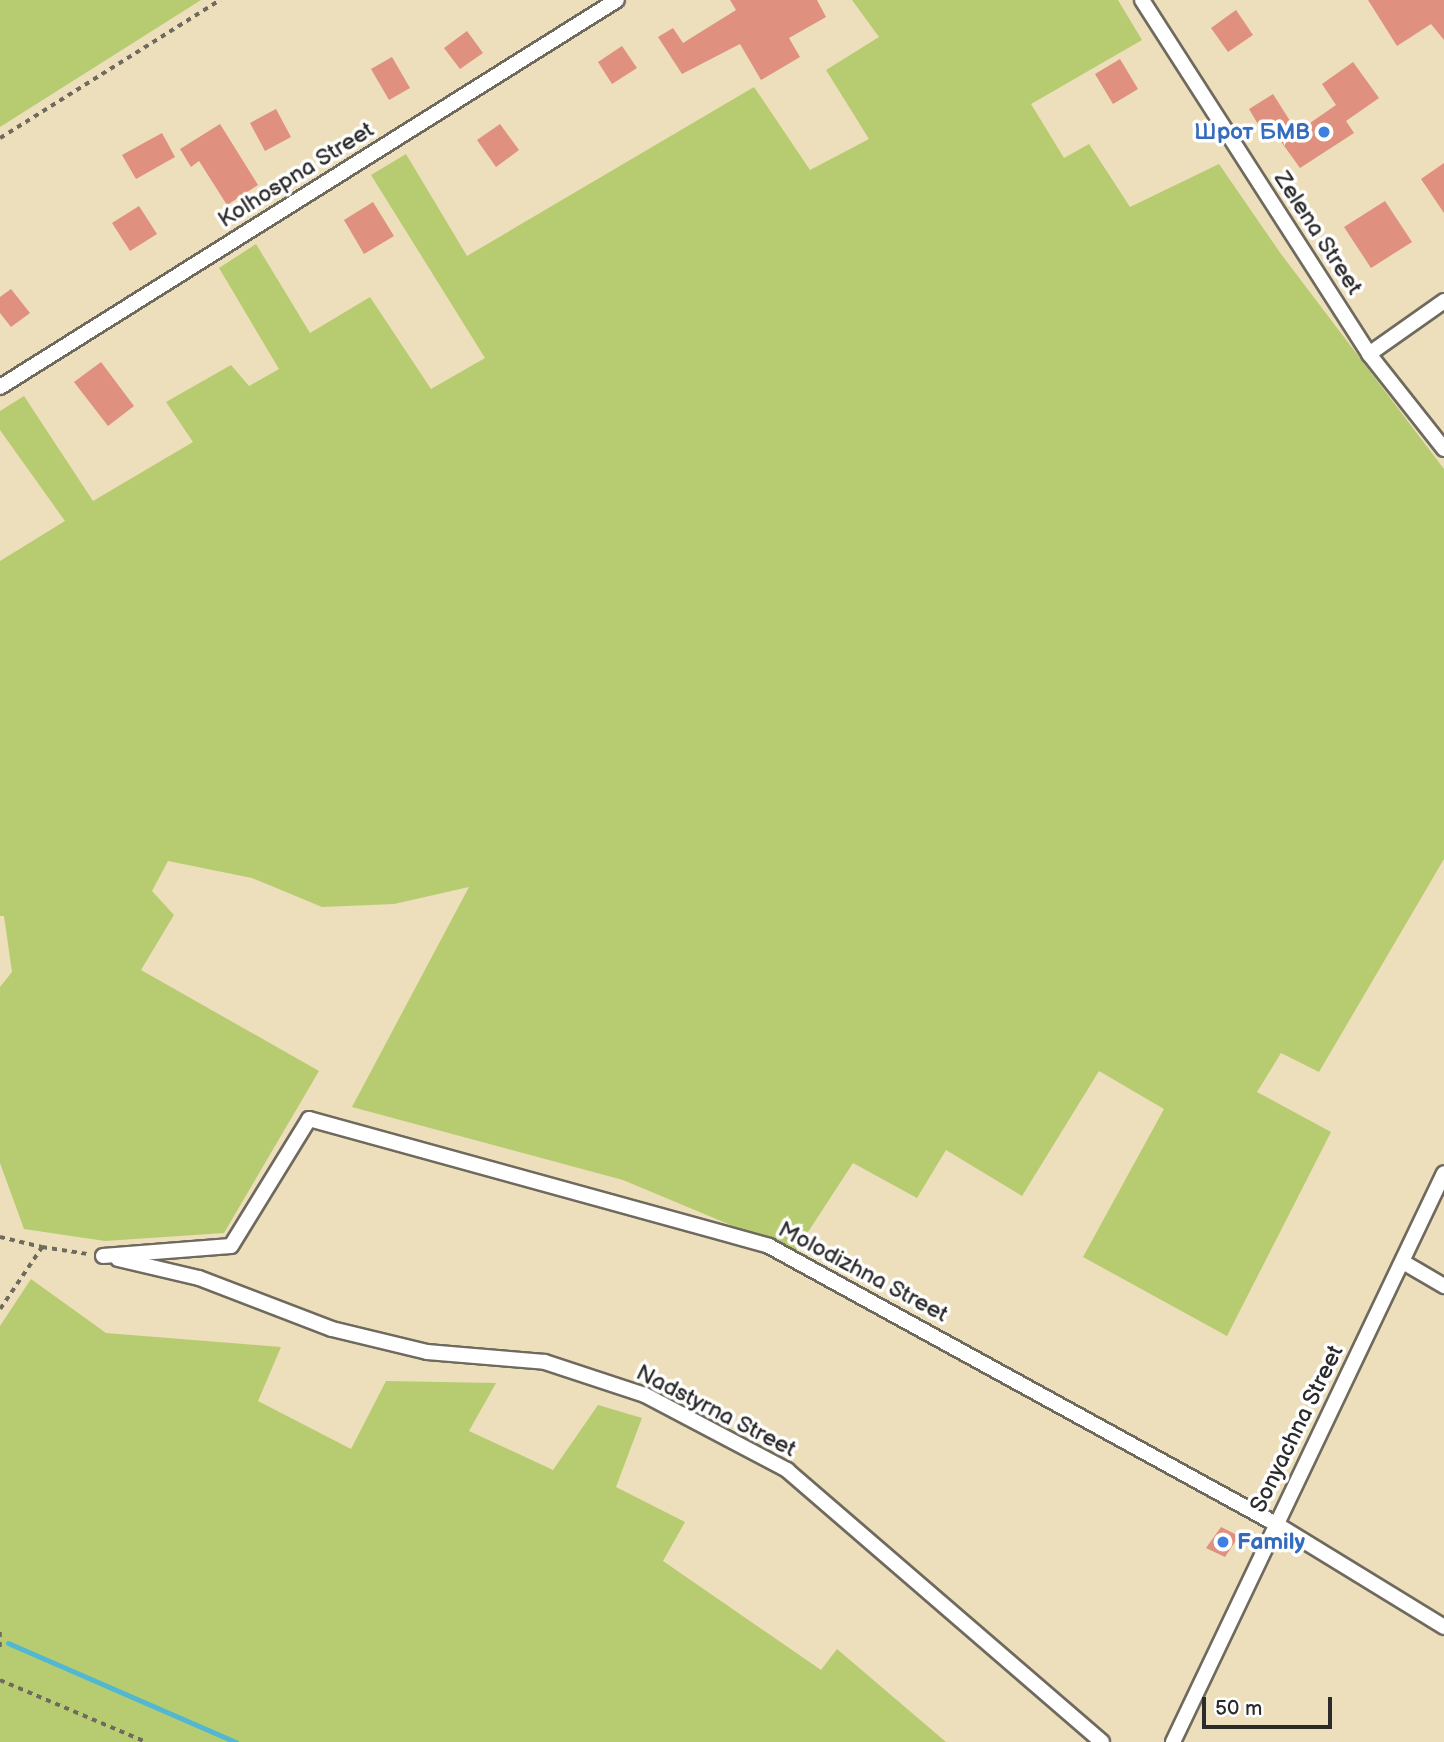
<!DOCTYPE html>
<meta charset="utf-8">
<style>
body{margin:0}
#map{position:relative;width:1444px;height:1742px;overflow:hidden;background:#eddebc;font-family:"Balsamiq Sans",sans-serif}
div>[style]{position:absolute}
.green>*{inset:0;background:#b7cc70}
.stream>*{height:5px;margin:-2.5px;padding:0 2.5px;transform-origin:2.5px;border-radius:2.5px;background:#52b7d1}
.building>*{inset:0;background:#df907e}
.path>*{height:3.5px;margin-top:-1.75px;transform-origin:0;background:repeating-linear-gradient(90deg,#6f6a5e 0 5px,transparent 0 10px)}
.roads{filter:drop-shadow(2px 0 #6f6a5e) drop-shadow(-2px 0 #6f6a5e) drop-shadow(0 2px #6f6a5e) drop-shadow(0 -2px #6f6a5e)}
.street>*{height:14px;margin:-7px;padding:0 7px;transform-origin:7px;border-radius:7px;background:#fff}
.dots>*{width:19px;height:19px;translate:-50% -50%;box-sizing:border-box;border:4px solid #fff;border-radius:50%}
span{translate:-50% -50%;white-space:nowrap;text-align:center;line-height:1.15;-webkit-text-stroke:7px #fff;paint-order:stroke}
.shop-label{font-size:23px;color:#366cbe;font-weight:700}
.right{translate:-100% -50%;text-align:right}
.left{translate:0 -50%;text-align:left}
.street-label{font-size:23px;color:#2b2b2b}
.scale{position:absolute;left:1202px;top:1697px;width:130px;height:32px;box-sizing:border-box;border:4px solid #2b2b2b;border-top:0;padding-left:9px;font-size:21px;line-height:24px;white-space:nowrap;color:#2b2b2b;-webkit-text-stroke:5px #fff;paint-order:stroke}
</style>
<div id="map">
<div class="green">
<div style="clip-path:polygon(0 0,201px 0,0 127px)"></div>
<div style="clip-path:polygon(852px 0,1118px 0,1142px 40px,1031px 104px,1064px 158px,1089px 144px,1130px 207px,1219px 164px,1281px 254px,1444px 469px,1444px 859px,1319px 1072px,1281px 1053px,1257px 1092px,1331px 1132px,1227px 1336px,1083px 1257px,1164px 1109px,1099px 1071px,1022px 1196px,946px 1150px,917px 1198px,853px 1163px,795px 1252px,623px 1180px,352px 1107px,469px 887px,394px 904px,322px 907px,252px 878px,168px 861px,152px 891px,174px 915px,141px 970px,319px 1071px,224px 1233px,105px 1241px,24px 1229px,0 1163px,0 987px,12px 972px,4px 916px,0 916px,0 561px,65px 521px,0 430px,0 411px,24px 396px,93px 501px,193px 442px,166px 402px,231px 365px,249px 386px,279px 369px,219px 268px,256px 244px,310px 333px,370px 297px,431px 389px,485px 358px,371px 175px,406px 154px,467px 256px,754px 87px,810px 170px,869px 139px,826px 70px,879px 37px)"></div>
<div style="clip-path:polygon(31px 1279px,106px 1333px,281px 1347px,258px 1401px,351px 1449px,386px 1381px,496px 1383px,469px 1431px,553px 1470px,598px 1405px,642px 1418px,616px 1487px,685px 1522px,663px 1561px,821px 1670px,837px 1649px,946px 1742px,0 1742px,0 1326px)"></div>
</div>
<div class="stream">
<div style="left:8px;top:1643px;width:249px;rotate:23.5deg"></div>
</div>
<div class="building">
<div style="clip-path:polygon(730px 0,817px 0,826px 17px,789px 38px,800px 57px,761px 80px,740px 44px,682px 74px,658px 37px,673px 28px,683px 43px,736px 10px)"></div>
<div style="clip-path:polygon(1368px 0,1444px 0,1444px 40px,1431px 24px,1397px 46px)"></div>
<div style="clip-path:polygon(1236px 10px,1253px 35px,1228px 52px,1211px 28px)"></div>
<div style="clip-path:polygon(467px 31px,483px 53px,460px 69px,444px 48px)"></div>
<div style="clip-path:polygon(622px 46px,637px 68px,612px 84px,598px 62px)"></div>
<div style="clip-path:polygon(392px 57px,410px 88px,389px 100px,371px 69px)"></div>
<div style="clip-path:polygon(1120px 59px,1138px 89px,1113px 104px,1095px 74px)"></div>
<div style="clip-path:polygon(1353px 62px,1379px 98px,1346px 121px,1354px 133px,1300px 168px,1267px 122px,1259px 126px,1249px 109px,1273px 94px,1297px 132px,1336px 105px,1322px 84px)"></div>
<div style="clip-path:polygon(276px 109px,291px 137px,265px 151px,250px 123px)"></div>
<div style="clip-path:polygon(220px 124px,258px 185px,227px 205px,199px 161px,191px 167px,180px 149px)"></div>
<div style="clip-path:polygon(500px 124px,519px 150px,496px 167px,477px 140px)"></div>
<div style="clip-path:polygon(162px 133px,175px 157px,136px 179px,122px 155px)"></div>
<div style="clip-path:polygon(1444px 163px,1444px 213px,1421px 179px)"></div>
<div style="clip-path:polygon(1385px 201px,1412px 242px,1371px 268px,1344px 227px)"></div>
<div style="clip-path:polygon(373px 202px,394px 236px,364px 254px,344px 220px)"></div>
<div style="clip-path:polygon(139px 206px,157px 234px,130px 251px,112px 223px)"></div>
<div style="clip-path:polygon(11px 289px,30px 313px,11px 327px,0 313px,0 297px)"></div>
<div style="clip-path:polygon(101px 362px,134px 406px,108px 426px,74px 382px)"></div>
<div style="clip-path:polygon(1221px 1527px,1239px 1536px,1225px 1557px,1206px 1548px)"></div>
</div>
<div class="path">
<div style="left:0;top:138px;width:260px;rotate:-32.1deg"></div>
<div style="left:0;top:1237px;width:43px;rotate:13.4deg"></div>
<div style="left:0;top:1309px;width:75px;rotate:-55.9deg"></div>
<div style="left:42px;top:1247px;width:47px;rotate:8.7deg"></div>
<div style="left:0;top:1632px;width:16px;rotate:90deg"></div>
<div style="left:0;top:1680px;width:159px;rotate:23deg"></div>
</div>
<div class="roads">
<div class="street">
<div style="left:1142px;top:0;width:421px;rotate:57.3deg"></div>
<div style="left:1369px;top:354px;width:121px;rotate:51.7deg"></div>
<div style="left:1369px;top:354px;width:92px;rotate:-35.2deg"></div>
<div style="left:0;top:387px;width:728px;rotate:-32.1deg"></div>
<div style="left:103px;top:1256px;width:128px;rotate:-4.5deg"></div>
<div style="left:231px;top:1246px;width:149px;rotate:-58.4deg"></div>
<div style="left:309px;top:1119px;width:477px;rotate:15.4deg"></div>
<div style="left:769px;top:1246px;width:578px;rotate:28.74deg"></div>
<div style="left:1276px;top:1524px;width:197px;rotate:31.5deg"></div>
<div style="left:118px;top:1259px;width:83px;rotate:13.2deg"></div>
<div style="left:199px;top:1278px;width:142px;rotate:21deg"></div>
<div style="left:332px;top:1329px;width:98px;rotate:13.6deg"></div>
<div style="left:427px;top:1352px;width:118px;rotate:4.8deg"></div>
<div style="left:545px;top:1362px;width:105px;rotate:18.3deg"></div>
<div style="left:645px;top:1395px;width:161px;rotate:27.8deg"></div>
<div style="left:787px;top:1470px;width:416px;rotate:40.8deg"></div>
<div style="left:1403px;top:1262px;width:48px;rotate:30.3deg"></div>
<div style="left:1173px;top:1742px;width:630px;rotate:-64.53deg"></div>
</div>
</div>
<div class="dots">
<div style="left:1324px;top:132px;background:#3f7fe0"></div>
<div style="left:1223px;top:1542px;background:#3f7fe0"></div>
</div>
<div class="shop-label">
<span class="right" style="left:1310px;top:132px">Шрот БМВ</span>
<span class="left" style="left:1237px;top:1542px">Family</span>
</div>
<div class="street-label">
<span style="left:296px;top:175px;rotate:-32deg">Kolhospna Street</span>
<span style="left:1318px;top:233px;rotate:57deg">Zelena Street</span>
<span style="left:863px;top:1272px;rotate:28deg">Molodizhna Street</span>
<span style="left:716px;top:1411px;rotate:27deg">Nadstyrna Street</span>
<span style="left:1297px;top:1429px;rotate:-64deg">Sonyachna Street</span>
</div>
<div class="scale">50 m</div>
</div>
